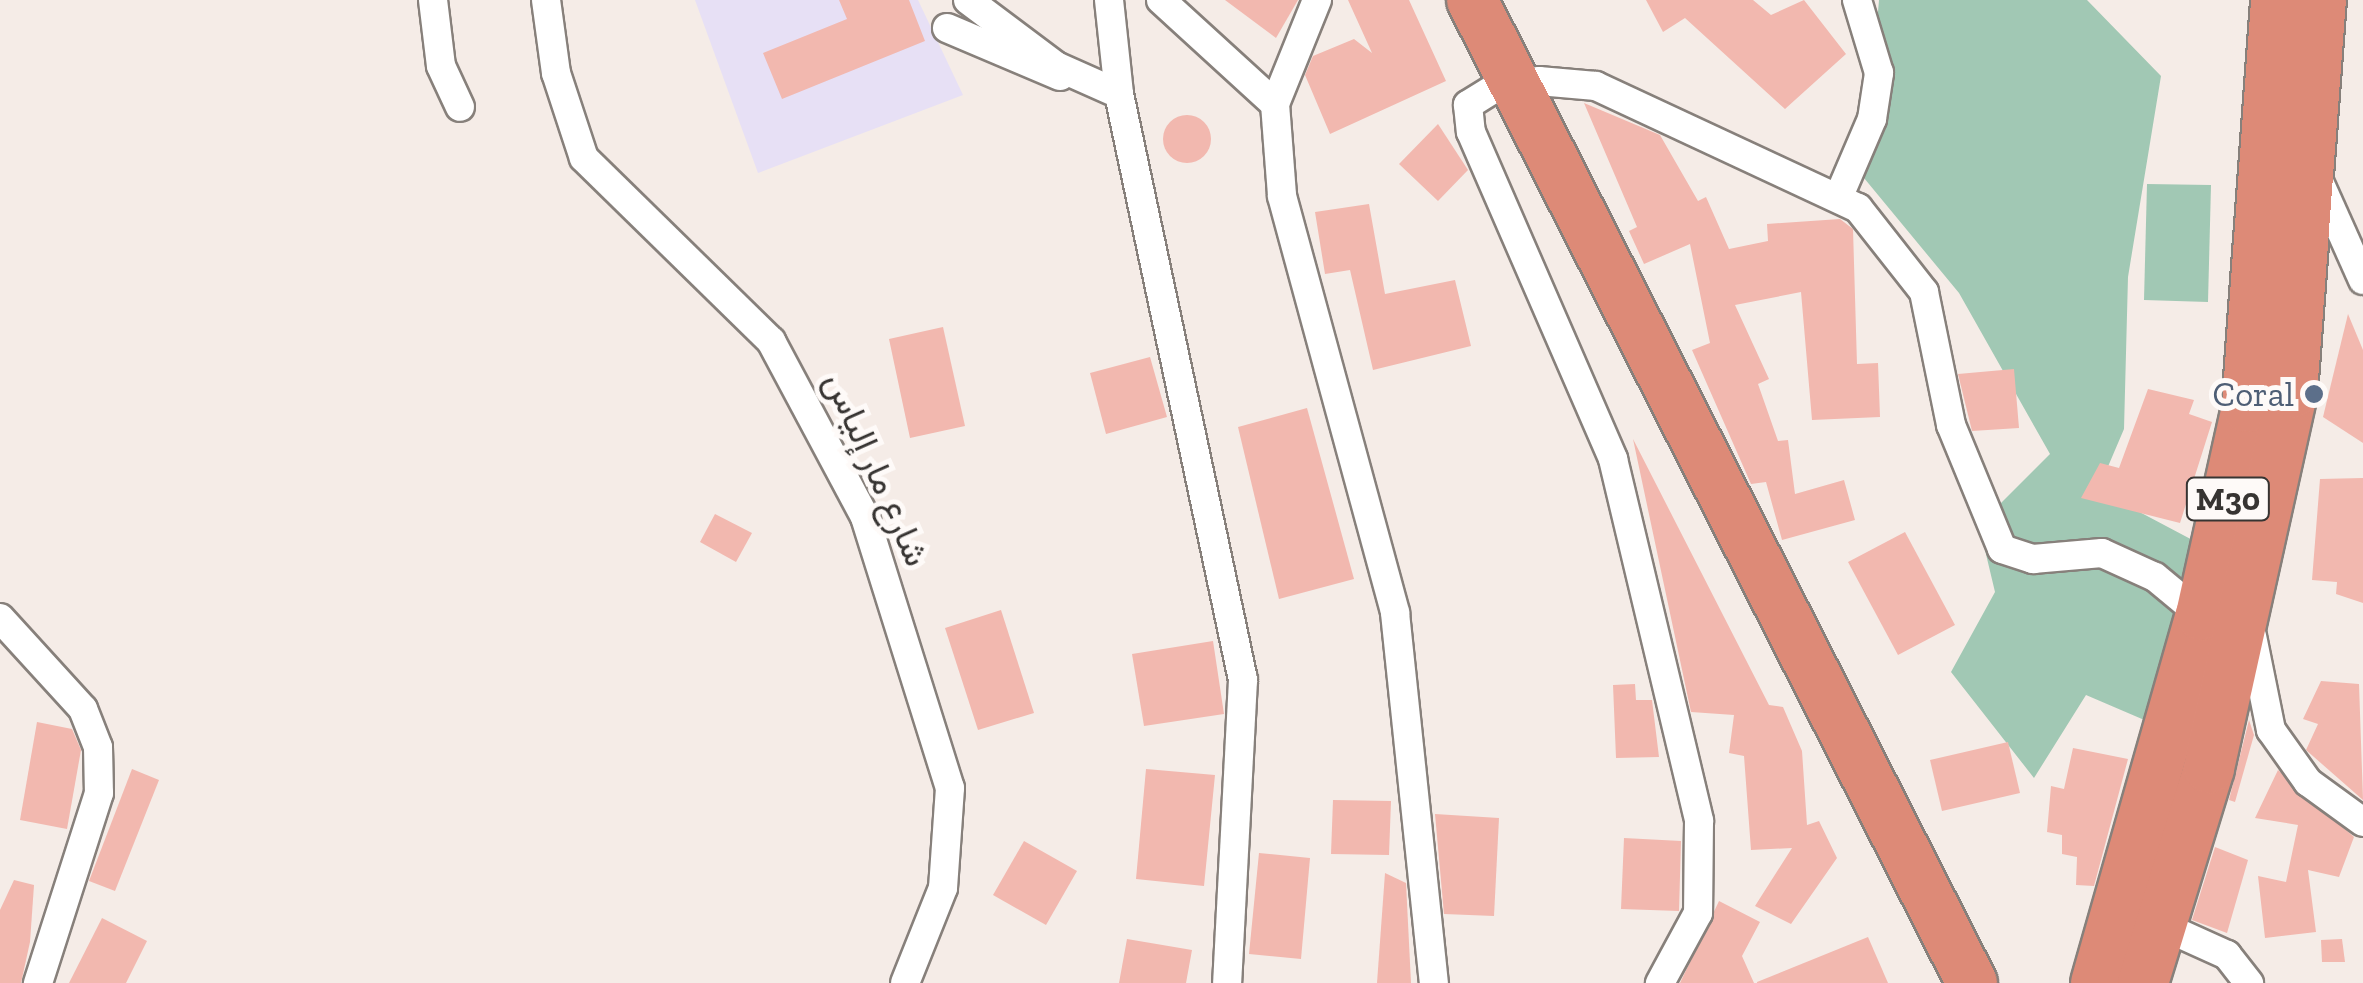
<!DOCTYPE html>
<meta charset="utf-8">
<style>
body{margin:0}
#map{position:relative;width:2363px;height:983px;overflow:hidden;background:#f5ece7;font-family:"Zilla Slab",Vazirmatn,serif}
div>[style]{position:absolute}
.education>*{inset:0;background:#e7e0f5}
.green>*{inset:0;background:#a1c8b4}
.building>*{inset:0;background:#f2b8af}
.round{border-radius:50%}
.roads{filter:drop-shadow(2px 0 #87807b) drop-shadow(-2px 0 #87807b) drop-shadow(0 2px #87807b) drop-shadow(0 -2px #87807b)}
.street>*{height:28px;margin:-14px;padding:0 14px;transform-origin:14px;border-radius:14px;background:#fff}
.highway>*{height:50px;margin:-25px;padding:0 25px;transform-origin:25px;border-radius:25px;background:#dd8a77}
.dots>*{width:28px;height:28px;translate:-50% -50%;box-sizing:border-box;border:5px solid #fefaf8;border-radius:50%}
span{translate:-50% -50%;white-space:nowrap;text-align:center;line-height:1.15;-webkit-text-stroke:10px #fefaf8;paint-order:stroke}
.shield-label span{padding:2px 8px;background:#fefaf8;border:2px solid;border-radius:8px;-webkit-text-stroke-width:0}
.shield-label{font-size:32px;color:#373432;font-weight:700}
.service-label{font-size:35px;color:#4e5e75}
.right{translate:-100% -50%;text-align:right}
.street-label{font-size:35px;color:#373432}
</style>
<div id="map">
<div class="education">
<div style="clip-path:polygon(695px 0,918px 0,963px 95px,758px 173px)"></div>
</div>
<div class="green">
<div style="clip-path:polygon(1879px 0,2087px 0,2161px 76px,2128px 277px,2124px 429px,2098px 490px,2217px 553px,2177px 734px,2086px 695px,2034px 778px,1951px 672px,1995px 592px,1979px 525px,2050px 454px,1959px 293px,1864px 178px)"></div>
<div style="clip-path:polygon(2147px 184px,2211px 185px,2208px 302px,2144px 300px)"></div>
</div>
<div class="building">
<div style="clip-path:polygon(839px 0,909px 0,925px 41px,782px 99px,763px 53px,847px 19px)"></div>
<div style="clip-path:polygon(1225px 0,1298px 0,1276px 38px)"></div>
<div style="clip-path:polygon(1348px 0,1409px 0,1446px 81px,1330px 134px,1305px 75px,1313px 56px,1354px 39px,1372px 53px)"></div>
<div style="clip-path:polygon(1646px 0,1753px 0,1771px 15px,1804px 0,1846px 54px,1785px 109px,1685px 18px,1663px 32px)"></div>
<div style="clip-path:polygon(1584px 103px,1660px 135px,1698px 201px,1706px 197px,1729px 249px,1768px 241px,1767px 224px,1840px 219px,1853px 229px,1857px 364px,1878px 363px,1880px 417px,1812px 420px,1801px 292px,1735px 305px,1769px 379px,1758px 384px,1778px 441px,1788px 440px,1795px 494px,1844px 480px,1855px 520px,1782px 540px,1766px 482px,1751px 484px,1692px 350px,1710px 343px,1690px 244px,1644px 264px,1629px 231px,1637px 227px)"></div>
<div class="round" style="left:1163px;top:115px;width:48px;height:48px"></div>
<div style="clip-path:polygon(1438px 124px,1468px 170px,1438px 201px,1399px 164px)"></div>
<div style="clip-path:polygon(1369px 204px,1385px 294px,1455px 280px,1471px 346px,1373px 370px,1350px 270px,1325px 274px,1315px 212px)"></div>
<div style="clip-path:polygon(2348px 314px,2363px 350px,2363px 443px,2323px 417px)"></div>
<div style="clip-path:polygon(943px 327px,965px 426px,910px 438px,889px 339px)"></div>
<div style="clip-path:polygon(1150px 357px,1167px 417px,1106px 434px,1090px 373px)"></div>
<div style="clip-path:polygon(2014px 369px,2019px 428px,1972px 431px,1958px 374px)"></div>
<div style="clip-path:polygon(2148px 389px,2194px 400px,2189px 414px,2212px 422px,2180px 523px,2081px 498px,2100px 463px,2119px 468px)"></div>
<div style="clip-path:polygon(1307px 408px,1354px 579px,1279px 599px,1238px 427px)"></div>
<div style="clip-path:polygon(1633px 439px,1769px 705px,1783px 707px,1802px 751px,1807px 825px,1819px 821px,1837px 858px,1791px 924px,1755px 906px,1792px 848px,1751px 850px,1744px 756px,1729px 753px,1734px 715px,1691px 712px)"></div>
<div style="clip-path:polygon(2363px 478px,2363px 603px,2336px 594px,2337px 582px,2312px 580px,2320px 479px)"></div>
<div style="clip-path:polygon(715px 514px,752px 533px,736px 562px,700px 542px)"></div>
<div style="clip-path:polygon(1905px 532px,1955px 625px,1898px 655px,1848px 562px)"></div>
<div style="clip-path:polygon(1001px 610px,1034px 713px,978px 730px,945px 628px)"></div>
<div style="clip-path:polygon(1213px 641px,1224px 714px,1144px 726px,1132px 654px)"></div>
<div style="clip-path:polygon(2321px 681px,2359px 684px,2363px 800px,2306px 750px,2318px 724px,2303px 719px)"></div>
<div style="clip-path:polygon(1635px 684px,1636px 700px,1652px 700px,1659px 757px,1616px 758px,1613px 685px)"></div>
<div style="clip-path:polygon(2249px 720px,2254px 735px,2235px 802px,2229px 800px)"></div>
<div style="clip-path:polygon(37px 722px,72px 729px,81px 750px,67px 829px,20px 820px)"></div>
<div style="clip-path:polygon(2008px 742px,2020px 793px,1942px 811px,1930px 760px)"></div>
<div style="clip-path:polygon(2073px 748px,2128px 759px,2094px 886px,2076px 885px,2077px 857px,2062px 854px,2062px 835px,2047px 832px,2051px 786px,2064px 789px)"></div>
<div style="clip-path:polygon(132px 769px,159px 780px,115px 891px,89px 881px)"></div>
<div style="clip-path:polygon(1146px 769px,1215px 775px,1204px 886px,1136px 879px)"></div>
<div style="clip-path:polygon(2278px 770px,2354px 837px,2339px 877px,2308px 870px,2316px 932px,2265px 938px,2258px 876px,2286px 882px,2298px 825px,2255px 818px)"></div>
<div style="clip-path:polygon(1333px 800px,1391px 801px,1389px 855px,1331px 854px)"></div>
<div style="clip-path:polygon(1435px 814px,1499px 818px,1494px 916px,1444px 914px)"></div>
<div style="clip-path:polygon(1624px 838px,1681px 841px,1679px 911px,1621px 909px)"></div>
<div style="clip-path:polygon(1024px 841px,1077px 871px,1046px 925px,993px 895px)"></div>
<div style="clip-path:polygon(2215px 847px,2248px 860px,2227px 933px,2192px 920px)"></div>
<div style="clip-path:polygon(1259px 853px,1310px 858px,1301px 959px,1249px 954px)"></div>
<div style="clip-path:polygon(1385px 873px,1406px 883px,1411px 983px,1377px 983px)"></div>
<div style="clip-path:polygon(14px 880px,34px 885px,30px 942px,21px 983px,0 983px,0 910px)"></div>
<div style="clip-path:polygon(1719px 901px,1760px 922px,1742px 956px,1754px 983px,1680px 983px)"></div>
<div style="clip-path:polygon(102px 918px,147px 941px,126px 983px,69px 983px)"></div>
<div style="clip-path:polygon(1868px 937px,1888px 983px,1757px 983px,1757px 982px)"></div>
<div style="clip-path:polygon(1127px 939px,1192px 950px,1186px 983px,1119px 983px)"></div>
<div style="clip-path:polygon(2342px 939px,2345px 962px,2322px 962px,2321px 940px)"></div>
</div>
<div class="roads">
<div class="street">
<div style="left:433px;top:0;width:66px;rotate:83.1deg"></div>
<div style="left:441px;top:66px;width:45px;rotate:65.1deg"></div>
<div style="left:546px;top:0;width:74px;rotate:82.2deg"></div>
<div style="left:556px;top:73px;width:89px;rotate:71.8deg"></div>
<div style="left:584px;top:158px;width:262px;rotate:44.4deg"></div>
<div style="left:771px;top:341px;width:200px;rotate:61.9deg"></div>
<div style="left:865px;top:517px;width:284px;rotate:72.6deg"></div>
<div style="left:950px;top:788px;width:100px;rotate:94deg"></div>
<div style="left:943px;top:888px;width:102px;rotate:111.8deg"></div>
<div style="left:968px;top:0;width:110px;rotate:36.9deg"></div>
<div style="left:1056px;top:66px;width:69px;rotate:24deg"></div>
<div style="left:1109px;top:0;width:95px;rotate:83.9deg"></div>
<div style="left:1119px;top:94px;width:599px;rotate:78.05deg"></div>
<div style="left:1243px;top:680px;width:303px;rotate:93deg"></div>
<div style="left:1161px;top:0;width:154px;rotate:42.4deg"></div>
<div style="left:1317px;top:0;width:112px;rotate:112deg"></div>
<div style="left:1275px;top:104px;width:92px;rotate:85.6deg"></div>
<div style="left:1282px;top:196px;width:432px;rotate:74.8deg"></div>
<div style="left:1395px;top:613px;width:372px;rotate:84deg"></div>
<div style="left:947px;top:28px;width:123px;rotate:23deg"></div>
<div style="left:1495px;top:88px;width:32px;rotate:148deg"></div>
<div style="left:1468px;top:105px;width:27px;rotate:84deg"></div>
<div style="left:1471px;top:132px;width:357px;rotate:66.5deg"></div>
<div style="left:1613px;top:459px;width:372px;rotate:76.6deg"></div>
<div style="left:1699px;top:821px;width:92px;rotate:90.6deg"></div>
<div style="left:1698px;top:913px;width:80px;rotate:118.5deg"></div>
<div style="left:1525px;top:94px;width:19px;rotate:-43deg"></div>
<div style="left:1539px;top:81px;width:57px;rotate:5deg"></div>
<div style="left:1596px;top:86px;width:289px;rotate:25deg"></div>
<div style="left:1858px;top:208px;width:107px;rotate:51.8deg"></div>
<div style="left:1924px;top:292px;width:136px;rotate:78.5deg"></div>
<div style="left:1951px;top:425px;width:134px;rotate:67.6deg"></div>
<div style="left:2002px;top:549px;width:33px;rotate:18deg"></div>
<div style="left:2033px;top:559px;width:69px;rotate:-5deg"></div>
<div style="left:2102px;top:553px;width:58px;rotate:24.4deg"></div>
<div style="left:2155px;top:577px;width:60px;rotate:39.6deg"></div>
<div style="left:2316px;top:175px;width:115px;rotate:65.9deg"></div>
<div style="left:1839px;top:196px;width:84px;rotate:-66.8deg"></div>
<div style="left:1872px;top:119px;width:47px;rotate:-81.3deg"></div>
<div style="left:1879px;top:73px;width:76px;rotate:-106.8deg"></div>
<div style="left:0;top:618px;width:123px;rotate:47.6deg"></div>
<div style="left:83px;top:709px;width:41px;rotate:68.5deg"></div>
<div style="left:98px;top:747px;width:46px;rotate:88.8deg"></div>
<div style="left:99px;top:793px;width:200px;rotate:107.8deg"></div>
<div style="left:2252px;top:636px;width:96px;rotate:78.6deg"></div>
<div style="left:2271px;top:730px;width:64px;rotate:54.6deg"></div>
<div style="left:2308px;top:782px;width:68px;rotate:36deg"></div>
<div style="left:2165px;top:927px;width:68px;rotate:24.3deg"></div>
<div style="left:2227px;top:955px;width:36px;rotate:52deg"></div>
</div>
<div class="highway">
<div style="left:1472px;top:0;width:1103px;rotate:63.04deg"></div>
<div style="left:2096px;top:983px;width:383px;rotate:-74.1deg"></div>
<div style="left:2201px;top:615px;width:213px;rotate:-77.5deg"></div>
<div style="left:2247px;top:407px;width:408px;rotate:-85.9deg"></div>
<div style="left:2143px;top:983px;width:225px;rotate:-72.9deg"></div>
<div style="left:2209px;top:768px;width:384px;rotate:-77.5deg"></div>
<div style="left:2292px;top:393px;width:394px;rotate:-85.8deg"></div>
</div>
</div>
<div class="dots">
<div style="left:2314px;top:394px;background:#5c6f8a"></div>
</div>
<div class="shield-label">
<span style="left:2228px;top:499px">M30</span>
</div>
<div class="service-label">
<span class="right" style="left:2294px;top:394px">Coral</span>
</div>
<div class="street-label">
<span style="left:877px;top:469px;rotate:66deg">شارع مار إلياس</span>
</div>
</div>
